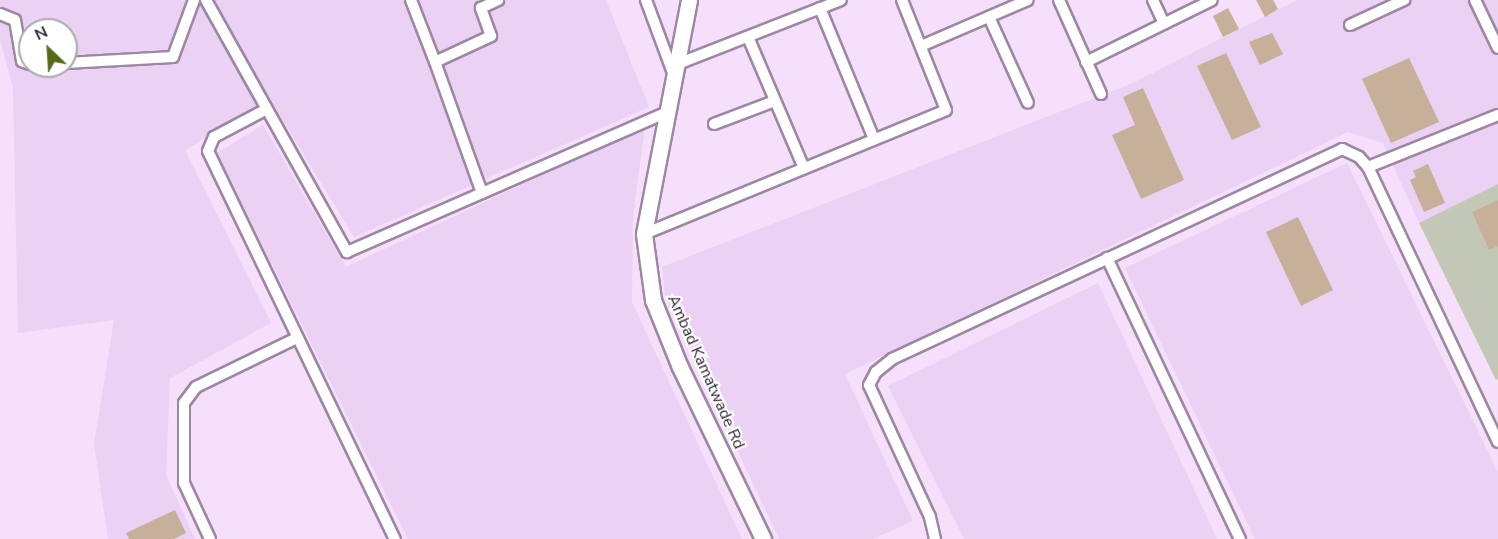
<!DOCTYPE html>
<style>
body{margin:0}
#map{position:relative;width:1498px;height:539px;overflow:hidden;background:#f5dffb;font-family:"Nunito Sans",sans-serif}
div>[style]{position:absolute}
.built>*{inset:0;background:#ebd1f3}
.green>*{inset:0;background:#c2c8b5}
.building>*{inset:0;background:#c7b099}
.roads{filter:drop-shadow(2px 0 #9c88a2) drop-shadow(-2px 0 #9c88a2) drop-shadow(0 2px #9c88a2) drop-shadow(0 -2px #9c88a2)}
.street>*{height:10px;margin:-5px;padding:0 5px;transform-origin:5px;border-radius:5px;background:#fff}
.secondary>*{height:15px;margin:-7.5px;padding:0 7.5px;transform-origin:7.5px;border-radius:7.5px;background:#fff}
span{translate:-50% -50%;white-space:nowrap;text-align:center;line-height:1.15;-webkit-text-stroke:4.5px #fff;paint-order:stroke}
.street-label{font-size:16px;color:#2d2530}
.north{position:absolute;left:18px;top:18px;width:60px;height:60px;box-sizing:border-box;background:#fff;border:2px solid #aba8ac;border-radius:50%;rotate:335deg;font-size:16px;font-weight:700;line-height:24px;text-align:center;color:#2d2530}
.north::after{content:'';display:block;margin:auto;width:21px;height:27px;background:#546a19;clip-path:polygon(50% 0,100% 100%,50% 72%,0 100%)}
</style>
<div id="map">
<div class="built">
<div style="clip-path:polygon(evenodd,0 0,606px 0,649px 107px,354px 237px,270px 99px,185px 150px,271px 323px,170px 378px,166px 475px,195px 539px,108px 539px,94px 444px,114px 320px,18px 333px,13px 88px,0 39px,0 0,30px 30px,66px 30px,66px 66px,30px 66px,30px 30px)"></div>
<div style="clip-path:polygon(1297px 0,1498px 0,1498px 184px,1419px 223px,1383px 143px,1348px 132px,845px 374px,913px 521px,873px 539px,779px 539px,665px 296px,662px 267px,1131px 84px)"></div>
<div style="clip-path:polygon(263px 125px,346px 267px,645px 127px,633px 216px,632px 302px,742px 539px,408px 539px,217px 153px)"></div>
<div style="clip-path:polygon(1347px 163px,1498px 472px,1498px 539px,1255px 539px,1125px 268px)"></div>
<div style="clip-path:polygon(1098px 283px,1217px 539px,964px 539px,888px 386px)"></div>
</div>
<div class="green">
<div style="clip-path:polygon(1498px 184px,1498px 379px,1496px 380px,1419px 223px)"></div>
</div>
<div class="building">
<div style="clip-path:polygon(1256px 0,1273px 0,1278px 9px,1265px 17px)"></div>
<div style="clip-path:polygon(1228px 8px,1239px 29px,1223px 37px,1213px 16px)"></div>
<div style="clip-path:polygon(1272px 33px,1283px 54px,1260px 65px,1249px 42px)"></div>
<div style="clip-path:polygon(1226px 53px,1261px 127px,1232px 140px,1197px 66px)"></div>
<div style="clip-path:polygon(1409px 58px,1439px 122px,1391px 143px,1362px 79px)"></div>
<div style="clip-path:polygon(1143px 88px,1184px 180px,1141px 199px,1112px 135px,1135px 125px,1123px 97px)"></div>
<div style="clip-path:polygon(1428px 164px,1445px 203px,1424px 212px,1410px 180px,1416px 177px,1413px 171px)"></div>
<div style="clip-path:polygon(1498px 200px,1498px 246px,1489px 250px,1472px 212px)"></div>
<div style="clip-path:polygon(1298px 217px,1333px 290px,1301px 306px,1266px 232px)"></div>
<div style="clip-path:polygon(175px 510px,186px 533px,174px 539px,129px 539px,126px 533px)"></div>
</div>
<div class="roads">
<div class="street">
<div style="left:206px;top:0;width:289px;rotate:60.8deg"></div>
<div style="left:347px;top:252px;width:350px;rotate:-23.6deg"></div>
<div style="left:411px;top:0;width:66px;rotate:68.8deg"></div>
<div style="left:646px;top:0;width:78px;rotate:69.7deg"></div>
<div style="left:1059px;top:0;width:103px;rotate:65.9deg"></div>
<div style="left:1153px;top:0;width:26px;rotate:65deg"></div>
<div style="left:1475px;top:0;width:53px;rotate:64.4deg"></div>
<div style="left:820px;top:8px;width:142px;rotate:67.6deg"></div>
<div style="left:0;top:14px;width:16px;rotate:22deg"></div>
<div style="left:15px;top:20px;width:42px;rotate:80.3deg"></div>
<div style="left:22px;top:61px;width:9px;rotate:21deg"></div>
<div style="left:989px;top:17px;width:94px;rotate:65.6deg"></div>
<div style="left:1350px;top:25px;width:60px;rotate:-24.8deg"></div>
<div style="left:748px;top:37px;width:142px;rotate:66.9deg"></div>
<div style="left:921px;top:46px;width:116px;rotate:-23.3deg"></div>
<div style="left:1086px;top:62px;width:140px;rotate:-26.2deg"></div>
<div style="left:66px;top:63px;width:107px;rotate:-3.2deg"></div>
<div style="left:173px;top:57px;width:61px;rotate:-69.8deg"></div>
<div style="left:675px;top:65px;width:178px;rotate:-21.4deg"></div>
<div style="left:265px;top:110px;width:58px;rotate:152.1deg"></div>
<div style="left:214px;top:137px;width:15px;rotate:113deg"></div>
<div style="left:208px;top:151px;width:431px;rotate:64.3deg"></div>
<div style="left:714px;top:124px;width:65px;rotate:-20.7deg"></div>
<div style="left:1368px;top:167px;width:140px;rotate:-21.8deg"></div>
<div style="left:482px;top:193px;width:139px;rotate:-109.7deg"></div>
<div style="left:435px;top:62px;width:62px;rotate:-24.9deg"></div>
<div style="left:491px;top:36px;width:30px;rotate:-110deg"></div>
<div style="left:481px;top:8px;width:19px;rotate:-25deg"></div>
<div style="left:644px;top:234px;width:326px;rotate:-22.3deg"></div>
<div style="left:946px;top:110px;width:118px;rotate:-111.8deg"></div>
<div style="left:1107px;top:258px;width:311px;rotate:64.7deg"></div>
<div style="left:210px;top:539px;width:62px;rotate:-114.9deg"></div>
<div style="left:184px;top:483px;width:80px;rotate:-90deg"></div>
<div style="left:184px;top:403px;width:20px;rotate:-53deg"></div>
<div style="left:196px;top:387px;width:112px;rotate:-25.9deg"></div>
<div style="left:935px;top:539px;width:23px;rotate:-103deg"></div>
<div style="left:930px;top:517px;width:145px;rotate:-114.8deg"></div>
<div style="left:869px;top:385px;width:15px;rotate:-62deg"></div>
<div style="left:876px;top:372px;width:21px;rotate:-39deg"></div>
<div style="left:892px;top:359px;width:497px;rotate:-25deg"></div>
<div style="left:1342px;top:149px;width:19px;rotate:25deg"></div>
<div style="left:1359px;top:157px;width:13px;rotate:48deg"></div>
<div style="left:1368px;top:167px;width:304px;rotate:64.7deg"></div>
</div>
<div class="secondary">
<div style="left:689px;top:0;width:238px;rotate:100.9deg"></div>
<div style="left:644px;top:234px;width:67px;rotate:82.2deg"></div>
<div style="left:653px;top:300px;width:72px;rotate:68.1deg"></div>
<div style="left:680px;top:367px;width:191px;rotate:64.2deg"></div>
</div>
</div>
<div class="street-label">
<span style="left:706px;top:372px;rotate:66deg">Ambad Kamatwade Rd</span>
</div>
<div class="north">N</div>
</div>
